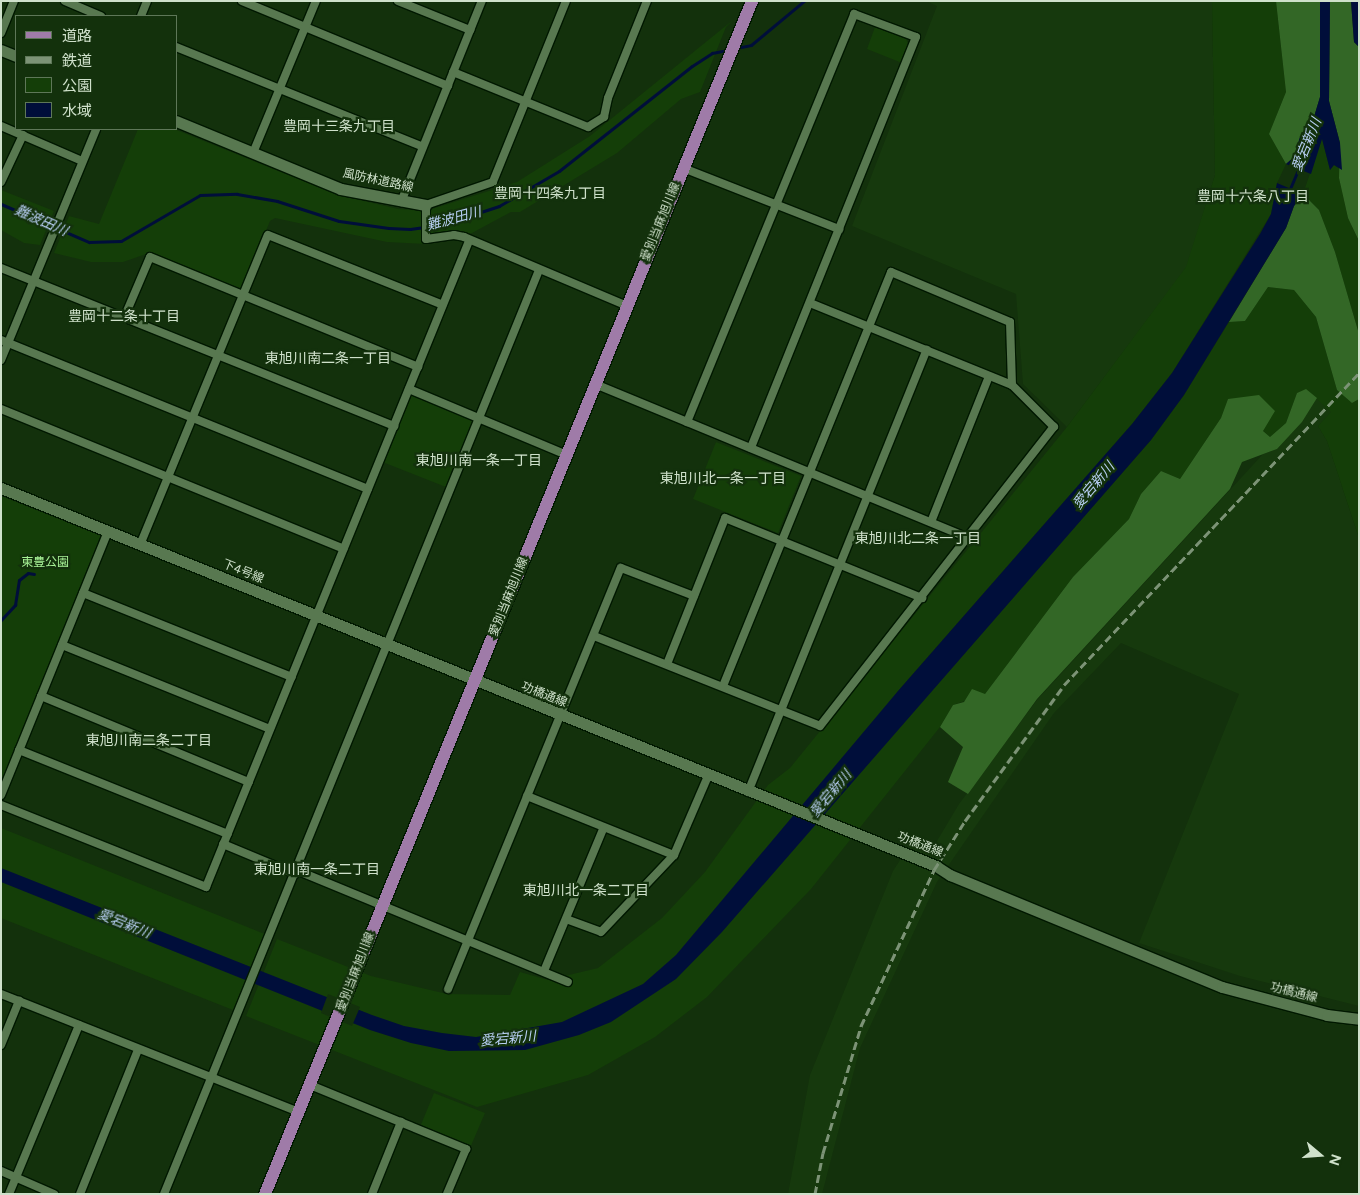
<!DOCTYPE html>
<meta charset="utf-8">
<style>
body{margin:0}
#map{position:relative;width:1360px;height:1195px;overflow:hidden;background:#13310c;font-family:Figtree,"Noto Sans JP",sans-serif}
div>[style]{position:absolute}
.built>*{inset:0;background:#16390d}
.green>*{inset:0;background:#143e08}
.forest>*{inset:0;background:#336726}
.water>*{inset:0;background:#000e3a}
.pier>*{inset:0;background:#13310c}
.stream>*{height:3px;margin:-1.5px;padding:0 1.5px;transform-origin:1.5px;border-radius:1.5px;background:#000e3a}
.roads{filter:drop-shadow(1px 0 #001800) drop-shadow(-1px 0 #001800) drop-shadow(0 1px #001800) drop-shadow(0 -1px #001800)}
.street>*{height:8px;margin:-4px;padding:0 4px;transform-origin:4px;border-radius:4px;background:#587850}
.secondary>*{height:11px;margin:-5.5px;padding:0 5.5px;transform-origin:5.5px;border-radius:5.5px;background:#587850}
.primary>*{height:12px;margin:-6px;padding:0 6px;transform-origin:6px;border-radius:6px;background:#9f7ba8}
.rail>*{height:3px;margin-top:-1.5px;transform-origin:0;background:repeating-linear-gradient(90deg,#7c9376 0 8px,transparent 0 12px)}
span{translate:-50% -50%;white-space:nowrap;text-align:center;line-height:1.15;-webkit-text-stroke:4.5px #13310c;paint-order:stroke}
.street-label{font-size:12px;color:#cfe1cb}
.park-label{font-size:12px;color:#a7f196}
.neighbourhood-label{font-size:14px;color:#cfe1cb}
.water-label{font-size:14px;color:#b7cef2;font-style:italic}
.frame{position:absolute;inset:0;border:2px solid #cfe1cb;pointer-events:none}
.legend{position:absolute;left:15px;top:15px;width:162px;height:115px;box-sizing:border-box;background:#13310c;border:1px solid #5e7758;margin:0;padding:6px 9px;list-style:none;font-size:15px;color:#cfe1cb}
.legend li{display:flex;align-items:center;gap:10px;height:25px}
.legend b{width:25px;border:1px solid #5e7758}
.north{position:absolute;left:1295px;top:1130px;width:50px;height:50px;-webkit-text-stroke:4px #13310c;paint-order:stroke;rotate:108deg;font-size:14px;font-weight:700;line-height:20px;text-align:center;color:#cfe1cb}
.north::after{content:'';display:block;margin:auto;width:18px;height:22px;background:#cfe1cb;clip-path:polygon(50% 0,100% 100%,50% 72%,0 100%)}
</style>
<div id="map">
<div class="built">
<div style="clip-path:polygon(926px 1px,1212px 1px,1215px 175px,1187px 267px,1067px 427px,1023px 384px,1016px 294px,852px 226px,937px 6px)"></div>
<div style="clip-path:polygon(1317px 398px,1332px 412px,1318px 426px,1327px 441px,1359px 538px,1359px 1006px,1240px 976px,1139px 943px,1239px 694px,1121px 643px,1054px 713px,937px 882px,860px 1048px,822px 1194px,788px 1194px,810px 1075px,893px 871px,911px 843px,931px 851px,959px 804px,1037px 700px,1263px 454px,1277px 449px,1302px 422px)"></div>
</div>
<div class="green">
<div style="clip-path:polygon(1212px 1px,1276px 1px,1286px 92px,1269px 134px,1286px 164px,1277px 183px,1271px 214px,1172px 373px,1132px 424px,898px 691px,823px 814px,1151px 440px,1184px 395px,1229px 322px,1245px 321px,1268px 287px,1294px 290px,1316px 317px,1337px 390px,1352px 403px,1359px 399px,1359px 538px,1327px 441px,1318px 426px,1331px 412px,1307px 390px,1297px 393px,1286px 423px,1270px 437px,1228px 399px,1221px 418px,1180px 479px,1161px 471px,1141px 494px,1129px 519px,1073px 577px,985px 694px,953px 705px,940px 727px,811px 889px,707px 997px,655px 1037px,588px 1075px,477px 1107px,246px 1016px,277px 939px,371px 976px,447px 994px,510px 995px,520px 972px,548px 980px,598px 968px,662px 918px,705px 872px,768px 785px,790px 768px,1067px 427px,1186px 267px,1215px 175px)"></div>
<div style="clip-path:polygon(733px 20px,726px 27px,700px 92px,681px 99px,617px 153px,520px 212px,511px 212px,472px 233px,426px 244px,387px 242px,275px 218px,270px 221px,243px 287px,239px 289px,149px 253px,123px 262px,91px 262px,54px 253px,69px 216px,99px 224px,138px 129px,174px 129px,338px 195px,398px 209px,426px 211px,517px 182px,590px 136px)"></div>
<div style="clip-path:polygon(875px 27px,906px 39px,909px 46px,902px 63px,867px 49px)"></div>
<div style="clip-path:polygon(1322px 138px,1330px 170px,1334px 165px,1342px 170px,1339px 178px,1348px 218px,1359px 241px,1359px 334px,1335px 252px,1319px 210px,1303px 194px)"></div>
<div style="clip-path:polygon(1px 190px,54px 211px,40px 245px,24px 243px,1px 230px)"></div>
<div style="clip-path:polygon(409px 389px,480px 419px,451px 489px,380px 461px)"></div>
<div style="clip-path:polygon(716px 442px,801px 476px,778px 533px,693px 499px)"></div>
<div style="clip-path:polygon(1px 496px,102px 536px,1px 790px)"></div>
<div style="clip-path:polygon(1px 828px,267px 935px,238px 1012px,1px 918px)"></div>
<div style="clip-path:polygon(434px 1093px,485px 1113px,470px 1148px,420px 1127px)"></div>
</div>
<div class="forest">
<div style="clip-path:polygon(1276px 1px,1320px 1px,1320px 97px,1310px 130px,1300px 137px,1294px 157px,1286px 164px,1269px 134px,1286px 92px)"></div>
<div style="clip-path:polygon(1330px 1px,1351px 1px,1354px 42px,1359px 47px,1359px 241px,1348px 218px,1339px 178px,1340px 143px,1329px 101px)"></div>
<div style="clip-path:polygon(1303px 194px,1319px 210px,1335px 252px,1359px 334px,1359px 399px,1352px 403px,1337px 390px,1316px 317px,1294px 290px,1268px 287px,1245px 321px,1229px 322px,1286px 228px,1294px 206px)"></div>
<div style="clip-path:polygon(1306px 389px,1317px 398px,1302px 422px,1277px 449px,1242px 462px,1230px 489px,1037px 699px,968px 794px,948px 782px,963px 747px,940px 727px,953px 705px,964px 702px,972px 689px,985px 694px,1073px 577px,1129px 519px,1141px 494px,1161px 471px,1180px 479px,1221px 418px,1228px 399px,1259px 395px,1275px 411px,1263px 431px,1270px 437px,1286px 423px,1297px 393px)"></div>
</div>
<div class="water">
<div style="clip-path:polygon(1320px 1px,1330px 1px,1329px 101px,1340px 143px,1342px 170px,1334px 165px,1330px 170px,1322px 139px,1311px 174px,1286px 164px,1294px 157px,1300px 137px,1310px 130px,1320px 97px)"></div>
<div style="clip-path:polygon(1351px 1px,1359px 1px,1359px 47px,1354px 42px)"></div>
<div style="clip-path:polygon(1277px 183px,1303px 194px,1294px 206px,1286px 228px,1184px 395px,1151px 440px,722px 932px,676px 979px,611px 1022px,579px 1035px,525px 1050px,449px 1051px,411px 1043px,370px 1030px,1px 882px,1px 868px,372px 1015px,404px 1026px,442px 1033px,476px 1037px,562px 1022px,643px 984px,676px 955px,898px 691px,1132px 424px,1172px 373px,1260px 234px,1271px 214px)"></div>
</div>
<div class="pier">
<div style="clip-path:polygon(328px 994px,360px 1007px,352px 1026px,321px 1013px)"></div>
</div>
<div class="stream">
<div style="left:736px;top:48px;width:15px;rotate:-11deg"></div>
<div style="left:751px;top:45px;width:69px;rotate:-39.7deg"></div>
<div style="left:1289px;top:191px;width:28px;rotate:-67deg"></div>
<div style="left:1px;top:204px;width:96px;rotate:23.4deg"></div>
<div style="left:89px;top:242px;width:32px;rotate:-2deg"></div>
<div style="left:121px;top:241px;width:91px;rotate:-30.2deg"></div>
<div style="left:200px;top:195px;width:37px;rotate:-2deg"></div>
<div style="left:237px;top:194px;width:41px;rotate:9.9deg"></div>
<div style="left:277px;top:201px;width:65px;rotate:17.9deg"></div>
<div style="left:339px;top:221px;width:50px;rotate:8deg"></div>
<div style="left:389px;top:228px;width:21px;rotate:3deg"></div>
<div style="left:410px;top:229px;width:34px;rotate:-8deg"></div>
<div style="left:444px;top:224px;width:58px;rotate:-18.1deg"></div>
<div style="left:499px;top:206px;width:69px;rotate:-30.3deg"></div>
<div style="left:559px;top:171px;width:169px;rotate:-38.3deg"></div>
<div style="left:692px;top:66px;width:24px;rotate:-33deg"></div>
<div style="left:712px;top:53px;width:15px;rotate:-11deg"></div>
<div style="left:1px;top:620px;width:21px;rotate:-47deg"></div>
<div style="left:15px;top:605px;width:25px;rotate:-81deg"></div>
<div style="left:19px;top:580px;width:11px;rotate:-38deg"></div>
<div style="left:28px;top:573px;width:6px;rotate:9deg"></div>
</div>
<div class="roads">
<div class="street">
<div style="left:65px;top:1px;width:39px;rotate:23deg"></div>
<div style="left:242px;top:1px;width:223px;rotate:22.4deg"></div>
<div style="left:398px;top:1px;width:78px;rotate:21.9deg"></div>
<div style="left:566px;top:1px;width:195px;rotate:112deg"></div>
<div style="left:493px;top:182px;width:71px;rotate:161.1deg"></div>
<div style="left:426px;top:205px;width:34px;rotate:90deg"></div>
<div style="left:426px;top:239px;width:28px;rotate:-8deg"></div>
<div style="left:454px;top:235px;width:10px;rotate:11deg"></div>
<div style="left:464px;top:237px;width:177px;rotate:22.9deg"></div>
<div style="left:141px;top:16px;width:16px;rotate:-68deg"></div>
<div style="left:1px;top:33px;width:35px;rotate:-68deg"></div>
<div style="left:176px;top:47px;width:266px;rotate:22deg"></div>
<div style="left:453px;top:72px;width:146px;rotate:22.2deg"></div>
<div style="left:588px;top:127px;width:19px;rotate:-32deg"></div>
<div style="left:604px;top:117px;width:19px;rotate:-78deg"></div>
<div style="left:608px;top:98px;width:105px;rotate:-68.1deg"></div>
<div style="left:1px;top:126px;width:88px;rotate:23.4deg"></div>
<div style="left:253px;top:153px;width:165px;rotate:-67.5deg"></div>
<div style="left:683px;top:168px;width:168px;rotate:21.4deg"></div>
<div style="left:1px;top:182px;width:52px;rotate:-64.9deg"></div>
<div style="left:401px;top:202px;width:217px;rotate:-68.1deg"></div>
<div style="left:1px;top:268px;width:424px;rotate:21.9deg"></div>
<div style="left:124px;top:318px;width:66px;rotate:-66.9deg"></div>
<div style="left:150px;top:257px;width:290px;rotate:22.3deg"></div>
<div style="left:1px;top:340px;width:396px;rotate:22.1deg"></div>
<div style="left:1px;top:360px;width:250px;rotate:-67.6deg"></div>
<div style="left:595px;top:384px;width:404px;rotate:22.4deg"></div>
<div style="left:409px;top:389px;width:171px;rotate:22.7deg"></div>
<div style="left:1px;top:409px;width:370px;rotate:22.2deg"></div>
<div style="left:687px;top:422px;width:441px;rotate:-67.7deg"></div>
<div style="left:854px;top:14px;width:66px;rotate:20.4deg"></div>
<div style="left:916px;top:37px;width:443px;rotate:111.9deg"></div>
<div style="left:931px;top:522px;width:157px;rotate:-68.3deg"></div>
<div style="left:140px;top:545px;width:335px;rotate:-67.6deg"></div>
<div style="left:268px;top:235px;width:188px;rotate:21.8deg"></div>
<div style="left:83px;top:593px;width:225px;rotate:21.9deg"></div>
<div style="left:594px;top:636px;width:243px;rotate:21.7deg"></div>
<div style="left:820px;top:726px;width:380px;rotate:-52deg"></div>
<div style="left:1054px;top:427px;width:59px;rotate:-135deg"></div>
<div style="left:1012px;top:385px;width:218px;rotate:-157.9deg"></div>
<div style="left:62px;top:645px;width:224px;rotate:22deg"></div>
<div style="left:667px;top:664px;width:157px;rotate:-68.3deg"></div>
<div style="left:725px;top:518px;width:213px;rotate:22.1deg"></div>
<div style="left:723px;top:686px;width:447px;rotate:-67.9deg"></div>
<div style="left:891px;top:272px;width:129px;rotate:22.8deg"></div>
<div style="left:1010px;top:322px;width:63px;rotate:88.2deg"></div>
<div style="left:41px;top:696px;width:225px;rotate:22.5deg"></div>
<div style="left:19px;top:750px;width:225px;rotate:21.9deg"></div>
<div style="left:748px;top:792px;width:477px;rotate:-68deg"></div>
<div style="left:1px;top:795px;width:284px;rotate:-67.9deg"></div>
<div style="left:527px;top:796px;width:158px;rotate:21.9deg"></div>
<div style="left:1px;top:805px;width:221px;rotate:21.8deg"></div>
<div style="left:206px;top:887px;width:697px;rotate:-67.85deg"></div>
<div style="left:223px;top:844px;width:78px;rotate:22.6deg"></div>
<div style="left:296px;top:870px;width:294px;rotate:22.4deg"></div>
<div style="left:566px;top:919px;width:37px;rotate:20deg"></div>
<div style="left:601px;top:932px;width:106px;rotate:-46.5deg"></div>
<div style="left:674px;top:855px;width:86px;rotate:-66.7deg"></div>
<div style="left:544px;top:971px;width:154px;rotate:-67.4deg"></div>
<div style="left:448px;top:989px;width:455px;rotate:-67.7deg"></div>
<div style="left:621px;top:568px;width:78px;rotate:21deg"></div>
<div style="left:1px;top:994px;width:321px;rotate:21.6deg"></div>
<div style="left:1px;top:1045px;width:48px;rotate:-67.8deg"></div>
<div style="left:310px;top:1085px;width:169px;rotate:22.3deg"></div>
<div style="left:466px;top:1149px;width:49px;rotate:112.9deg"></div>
<div style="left:1px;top:1171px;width:58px;rotate:23.5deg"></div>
<div style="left:9px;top:1194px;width:183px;rotate:-67.5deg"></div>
<div style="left:80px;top:1194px;width:155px;rotate:-68.1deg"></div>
<div style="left:164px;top:1194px;width:997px;rotate:-67.91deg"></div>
<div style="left:372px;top:1194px;width:78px;rotate:-68.1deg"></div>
</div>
<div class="secondary">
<div style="left:1px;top:50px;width:16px;rotate:22deg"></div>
<div style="left:176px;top:121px;width:178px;rotate:22.4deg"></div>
<div style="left:341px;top:189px;width:86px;rotate:10.7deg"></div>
<div style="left:1px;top:488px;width:1009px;rotate:22.01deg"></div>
<div style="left:936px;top:866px;width:17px;rotate:33deg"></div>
<div style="left:950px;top:875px;width:294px;rotate:22.4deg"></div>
<div style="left:1222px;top:987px;width:109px;rotate:14.9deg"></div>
<div style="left:1327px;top:1015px;width:32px;rotate:7deg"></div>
</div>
<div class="primary">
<div style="left:265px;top:1194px;width:1289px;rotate:-67.79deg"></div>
</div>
</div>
<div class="rail">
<div style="left:815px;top:1194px;width:42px;rotate:-79deg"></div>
<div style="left:823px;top:1153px;width:133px;rotate:-73.3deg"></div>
<div style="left:861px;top:1026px;width:172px;rotate:-64.9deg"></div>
<div style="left:934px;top:870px;width:58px;rotate:-57.7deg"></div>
<div style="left:965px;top:821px;width:168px;rotate:-53.9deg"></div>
<div style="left:1064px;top:685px;width:429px;rotate:-46.6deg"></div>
</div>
<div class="street-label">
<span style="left:378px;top:181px;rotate:12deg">風防林道路線</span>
<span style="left:661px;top:222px;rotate:-68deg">愛別当麻旭川線</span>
<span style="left:243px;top:572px;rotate:22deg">下4号線</span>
<span style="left:509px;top:597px;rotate:-68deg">愛別当麻旭川線</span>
<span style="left:544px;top:695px;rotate:22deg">功橋通線</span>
<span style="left:920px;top:845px;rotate:22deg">功橋通線</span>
<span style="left:356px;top:972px;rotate:-69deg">愛別当麻旭川線</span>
<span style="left:1294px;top:993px;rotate:14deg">功橋通線</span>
</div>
<div class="park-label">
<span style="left:45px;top:563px">東豊公園</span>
</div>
<div class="neighbourhood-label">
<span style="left:339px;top:127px">豊岡十三条九丁目</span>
<span style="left:550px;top:194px">豊岡十四条九丁目</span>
<span style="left:1253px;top:197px">豊岡十六条八丁目</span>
<span style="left:124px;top:317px">豊岡十二条十丁目</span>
<span style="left:328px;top:359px">東旭川南二条一丁目</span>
<span style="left:479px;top:461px">東旭川南一条一丁目</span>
<span style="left:723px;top:479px">東旭川北一条一丁目</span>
<span style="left:918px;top:539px">東旭川北二条一丁目</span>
<span style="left:149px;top:741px">東旭川南二条二丁目</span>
<span style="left:317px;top:870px">東旭川南一条二丁目</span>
<span style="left:586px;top:891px">東旭川北一条二丁目</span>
</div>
<div class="water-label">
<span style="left:1307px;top:145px;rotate:-68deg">愛宕新川</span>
<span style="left:454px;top:219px;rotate:-15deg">難波田川</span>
<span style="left:41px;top:221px;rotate:24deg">難波田川</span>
<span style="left:1094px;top:486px;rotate:-50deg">愛宕新川</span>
<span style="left:831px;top:794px;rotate:-50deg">愛宕新川</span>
<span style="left:124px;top:924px;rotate:22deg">愛宕新川</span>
<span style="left:508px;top:1039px;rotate:-5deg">愛宕新川</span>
</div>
<div class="frame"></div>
<ul class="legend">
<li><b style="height:6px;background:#9f7ba8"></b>道路</li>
<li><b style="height:6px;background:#7c9376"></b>鉄道</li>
<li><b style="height:14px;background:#143e08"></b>公園</li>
<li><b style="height:14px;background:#000e3a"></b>水域</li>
</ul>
<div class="north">N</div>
</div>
